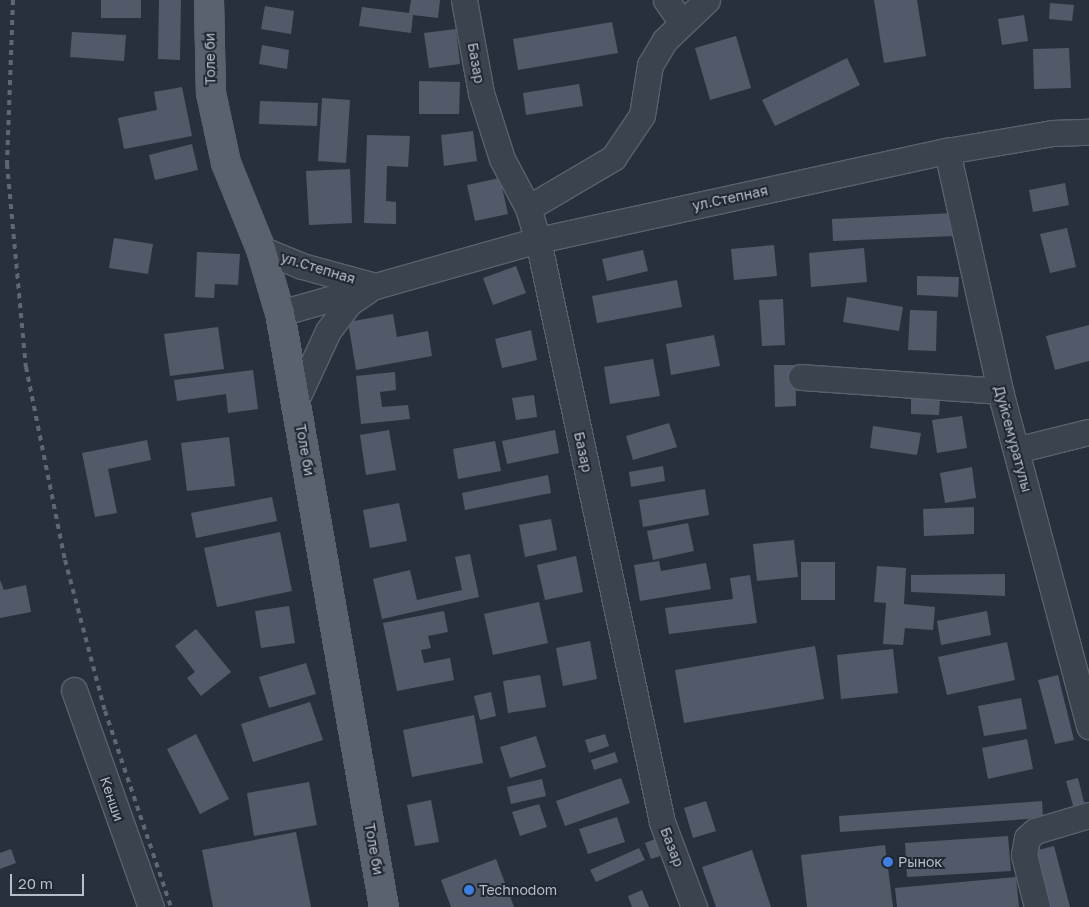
<!DOCTYPE html>
<meta charset="utf-8">
<style>
body{margin:0}
#map{position:relative;width:1089px;height:907px;overflow:hidden;background:#27313e;font-family:"Golos Text",sans-serif}
div>[style]{position:absolute}
.building>*{inset:0;background:#515a69}
.roads{filter:drop-shadow(1px 0 #59616c) drop-shadow(-1px 0 #59616c) drop-shadow(0 1px #59616c) drop-shadow(0 -1px #59616c)}
.minor>*{height:25px;margin:-12.5px;padding:0 12.5px;transform-origin:12.5px;border-radius:12.5px;background:#3b434e}
.major>*{height:28px;margin:-14px;padding:0 14px;transform-origin:14px;border-radius:14px;background:#59626e}
.rail>*{height:4px;margin-top:-2px;transform-origin:0;background:repeating-linear-gradient(90deg,#5d6775 0 5px,transparent 0 10px)}
.dots>*{width:14px;height:14px;translate:-50% -50%;box-sizing:border-box;border:2px solid #202833;border-radius:50%}
span{translate:-50% -50%;white-space:nowrap;text-align:center;line-height:1.15;-webkit-text-stroke:4px #202833;paint-order:stroke}
.street-label{font-size:14px;color:#b7bec9}
.poi-label{font-size:14px;color:#b7bec9}
.left{translate:0 -50%;text-align:left}
.scale{position:absolute;left:10px;top:874px;width:74px;height:22px;box-sizing:border-box;border:2px solid #b7bec9;border-top:0;padding-left:6px;font-size:15px;line-height:18px;white-space:nowrap;color:#b7bec9;-webkit-text-stroke:4px #202833;paint-order:stroke}
</style>
<div id="map">
<div class="building">
<div style="clip-path:polygon(101px 0,141px 0,141px 18px,101px 18px)"></div>
<div style="clip-path:polygon(159px 0,181px 0,180px 60px,158px 59px)"></div>
<div style="clip-path:polygon(411px 0,440px 0,438px 18px,413px 15px,411px 33px,359px 26px,362px 7px,409px 13px)"></div>
<div style="clip-path:polygon(874px 0,917px 0,926px 56px,884px 63px)"></div>
<div style="clip-path:polygon(1050px 3px,1074px 5px,1072px 21px,1049px 19px)"></div>
<div style="clip-path:polygon(265px 6px,294px 11px,291px 34px,261px 29px)"></div>
<div style="clip-path:polygon(1024px 15px,1028px 41px,1002px 45px,998px 19px)"></div>
<div style="clip-path:polygon(612px 22px,618px 53px,518px 70px,513px 39px)"></div>
<div style="clip-path:polygon(456px 29px,460px 64px,429px 68px,424px 33px)"></div>
<div style="clip-path:polygon(72px 32px,126px 35px,124px 61px,70px 57px)"></div>
<div style="clip-path:polygon(736px 36px,751px 88px,710px 100px,695px 48px)"></div>
<div style="clip-path:polygon(262px 45px,289px 50px,287px 69px,259px 64px)"></div>
<div style="clip-path:polygon(1069px 48px,1071px 88px,1034px 89px,1033px 49px)"></div>
<div style="clip-path:polygon(847px 58px,860px 85px,775px 126px,762px 100px)"></div>
<div style="clip-path:polygon(419px 81px,460px 82px,459px 114px,419px 114px)"></div>
<div style="clip-path:polygon(579px 84px,583px 106px,526px 115px,523px 93px)"></div>
<div style="clip-path:polygon(182px 87px,192px 136px,124px 149px,118px 118px,157px 110px,154px 92px)"></div>
<div style="clip-path:polygon(322px 98px,350px 100px,346px 163px,318px 161px)"></div>
<div style="clip-path:polygon(260px 101px,318px 103px,317px 126px,259px 124px)"></div>
<div style="clip-path:polygon(473px 131px,477px 161px,444px 166px,441px 135px)"></div>
<div style="clip-path:polygon(367px 135px,410px 136px,408px 167px,387px 166px,386px 201px,396px 202px,396px 224px,364px 223px)"></div>
<div style="clip-path:polygon(192px 144px,198px 170px,155px 180px,149px 155px)"></div>
<div style="clip-path:polygon(350px 169px,352px 223px,309px 225px,306px 171px)"></div>
<div style="clip-path:polygon(500px 178px,508px 214px,475px 221px,467px 185px)"></div>
<div style="clip-path:polygon(1065px 183px,1069px 205px,1033px 212px,1029px 190px)"></div>
<div style="clip-path:polygon(954px 213px,955px 236px,833px 241px,832px 219px)"></div>
<div style="clip-path:polygon(1067px 228px,1076px 267px,1050px 273px,1040px 234px)"></div>
<div style="clip-path:polygon(114px 238px,153px 244px,148px 274px,109px 268px)"></div>
<div style="clip-path:polygon(774px 245px,777px 276px,734px 280px,731px 249px)"></div>
<div style="clip-path:polygon(864px 248px,867px 282px,811px 287px,809px 253px)"></div>
<div style="clip-path:polygon(643px 250px,648px 271px,607px 281px,602px 259px)"></div>
<div style="clip-path:polygon(197px 252px,240px 254px,238px 285px,215px 284px,214px 298px,195px 297px)"></div>
<div style="clip-path:polygon(516px 266px,526px 293px,493px 305px,483px 278px)"></div>
<div style="clip-path:polygon(917px 276px,959px 277px,958px 297px,917px 295px)"></div>
<div style="clip-path:polygon(677px 280px,682px 307px,597px 323px,592px 296px)"></div>
<div style="clip-path:polygon(847px 297px,903px 307px,899px 331px,843px 322px)"></div>
<div style="clip-path:polygon(783px 299px,785px 345px,762px 346px,759px 300px)"></div>
<div style="clip-path:polygon(910px 310px,937px 311px,936px 351px,908px 350px)"></div>
<div style="clip-path:polygon(393px 314px,397px 337px,428px 331px,432px 356px,356px 370px,348px 322px)"></div>
<div style="clip-path:polygon(1089px 325px,1089px 361px,1055px 370px,1046px 336px)"></div>
<div style="clip-path:polygon(218px 327px,224px 369px,170px 376px,164px 334px)"></div>
<div style="clip-path:polygon(531px 330px,537px 360px,502px 368px,495px 339px)"></div>
<div style="clip-path:polygon(714px 335px,720px 366px,671px 375px,666px 344px)"></div>
<div style="clip-path:polygon(653px 359px,660px 396px,610px 404px,604px 367px)"></div>
<div style="clip-path:polygon(774px 365px,795px 365px,796px 406px,775px 407px)"></div>
<div style="clip-path:polygon(253px 370px,258px 409px,228px 413px,226px 394px,177px 401px,174px 380px)"></div>
<div style="clip-path:polygon(395px 372px,396px 390px,380px 392px,382px 407px,408px 405px,410px 419px,361px 424px,356px 376px)"></div>
<div style="clip-path:polygon(534px 395px,537px 417px,516px 420px,512px 398px)"></div>
<div style="clip-path:polygon(911px 398px,940px 399px,939px 415px,911px 414px)"></div>
<div style="clip-path:polygon(962px 416px,967px 448px,937px 453px,932px 420px)"></div>
<div style="clip-path:polygon(669px 423px,677px 447px,633px 460px,626px 436px)"></div>
<div style="clip-path:polygon(873px 426px,921px 433px,917px 455px,870px 448px)"></div>
<div style="clip-path:polygon(389px 430px,396px 470px,366px 475px,360px 435px)"></div>
<div style="clip-path:polygon(555px 430px,559px 453px,507px 464px,502px 441px)"></div>
<div style="clip-path:polygon(229px 437px,235px 486px,187px 491px,181px 443px)"></div>
<div style="clip-path:polygon(147px 440px,151px 460px,108px 469px,117px 513px,95px 517px,82px 453px)"></div>
<div style="clip-path:polygon(495px 441px,501px 471px,458px 479px,453px 449px)"></div>
<div style="clip-path:polygon(663px 466px,665px 481px,631px 487px,629px 472px)"></div>
<div style="clip-path:polygon(972px 467px,976px 498px,945px 503px,940px 473px)"></div>
<div style="clip-path:polygon(548px 475px,551px 493px,465px 510px,462px 493px)"></div>
<div style="clip-path:polygon(705px 489px,709px 515px,643px 527px,639px 500px)"></div>
<div style="clip-path:polygon(272px 497px,277px 521px,196px 538px,191px 513px)"></div>
<div style="clip-path:polygon(399px 503px,407px 541px,370px 548px,363px 510px)"></div>
<div style="clip-path:polygon(974px 507px,974px 534px,924px 536px,923px 509px)"></div>
<div style="clip-path:polygon(551px 519px,557px 550px,525px 557px,519px 525px)"></div>
<div style="clip-path:polygon(688px 523px,694px 551px,653px 560px,647px 531px)"></div>
<div style="clip-path:polygon(280px 532px,292px 591px,217px 607px,204px 548px)"></div>
<div style="clip-path:polygon(794px 540px,798px 577px,757px 581px,753px 544px)"></div>
<div style="clip-path:polygon(470px 554px,479px 597px,382px 619px,373px 579px,410px 570px,417px 600px,462px 590px,455px 557px)"></div>
<div style="clip-path:polygon(576px 556px,583px 592px,545px 600px,537px 565px)"></div>
<div style="clip-path:polygon(659px 561px,661px 571px,706px 563px,711px 589px,640px 601px,634px 565px)"></div>
<div style="clip-path:polygon(801px 562px,835px 562px,835px 600px,801px 600px)"></div>
<div style="clip-path:polygon(877px 566px,906px 568px,904px 604px,935px 607px,933px 630px,905px 628px,903px 645px,883px 644px,886px 603px,874px 602px)"></div>
<div style="clip-path:polygon(1005px 574px,1005px 596px,911px 592px,911px 575px)"></div>
<div style="clip-path:polygon(750px 575px,757px 623px,669px 634px,665px 608px,733px 599px,730px 578px)"></div>
<div style="clip-path:polygon(0 580px,4px 590px,26px 585px,31px 612px,0 618px)"></div>
<div style="clip-path:polygon(539px 602px,548px 643px,493px 655px,484px 614px)"></div>
<div style="clip-path:polygon(289px 606px,295px 643px,261px 648px,255px 611px)"></div>
<div style="clip-path:polygon(444px 611px,448px 632px,428px 636px,431px 648px,421px 650px,424px 663px,450px 658px,454px 680px,397px 691px,383px 623px)"></div>
<div style="clip-path:polygon(987px 611px,991px 635px,941px 645px,937px 621px)"></div>
<div style="clip-path:polygon(196px 629px,231px 672px,201px 696px,187px 678px,195px 672px,175px 646px)"></div>
<div style="clip-path:polygon(590px 641px,597px 679px,563px 686px,556px 648px)"></div>
<div style="clip-path:polygon(1007px 642px,1015px 680px,947px 695px,938px 657px)"></div>
<div style="clip-path:polygon(815px 646px,824px 699px,684px 723px,675px 670px)"></div>
<div style="clip-path:polygon(893px 649px,898px 693px,841px 699px,837px 655px)"></div>
<div style="clip-path:polygon(306px 663px,316px 694px,269px 708px,259px 677px)"></div>
<div style="clip-path:polygon(540px 675px,546px 707px,508px 713px,503px 681px)"></div>
<div style="clip-path:polygon(1058px 675px,1074px 740px,1055px 744px,1038px 680px)"></div>
<div style="clip-path:polygon(491px 692px,496px 716px,480px 720px,474px 696px)"></div>
<div style="clip-path:polygon(1021px 698px,1027px 729px,984px 736px,978px 706px)"></div>
<div style="clip-path:polygon(310px 702px,323px 740px,253px 762px,241px 724px)"></div>
<div style="clip-path:polygon(474px 715px,483px 763px,412px 777px,403px 730px)"></div>
<div style="clip-path:polygon(196px 734px,229px 799px,200px 814px,167px 749px)"></div>
<div style="clip-path:polygon(605px 734px,609px 746px,589px 753px,585px 740px)"></div>
<div style="clip-path:polygon(536px 736px,546px 767px,510px 778px,500px 747px)"></div>
<div style="clip-path:polygon(1027px 739px,1033px 769px,988px 779px,982px 748px)"></div>
<div style="clip-path:polygon(615px 752px,618px 762px,594px 770px,591px 760px)"></div>
<div style="clip-path:polygon(621px 778px,630px 803px,565px 826px,556px 801px)"></div>
<div style="clip-path:polygon(1078px 778px,1085px 806px,1074px 809px,1066px 781px)"></div>
<div style="clip-path:polygon(542px 779px,546px 796px,511px 804px,507px 787px)"></div>
<div style="clip-path:polygon(309px 782px,317px 825px,254px 836px,247px 793px)"></div>
<div style="clip-path:polygon(431px 800px,439px 842px,415px 846px,407px 805px)"></div>
<div style="clip-path:polygon(706px 801px,716px 831px,693px 838px,684px 808px)"></div>
<div style="clip-path:polygon(1042px 801px,1043px 818px,840px 832px,839px 816px)"></div>
<div style="clip-path:polygon(539px 804px,547px 827px,520px 836px,512px 812px)"></div>
<div style="clip-path:polygon(617px 817px,625px 842px,588px 854px,579px 829px)"></div>
<div style="clip-path:polygon(296px 832px,311px 907px,213px 907px,202px 850px)"></div>
<div style="clip-path:polygon(1008px 836px,1011px 871px,907px 877px,905px 843px)"></div>
<div style="clip-path:polygon(655px 839px,660px 856px,651px 859px,645px 843px)"></div>
<div style="clip-path:polygon(885px 845px,893px 907px,807px 907px,801px 855px)"></div>
<div style="clip-path:polygon(1054px 846px,1070px 907px,1049px 907px,1034px 851px)"></div>
<div style="clip-path:polygon(639px 848px,645px 860px,596px 882px,590px 870px)"></div>
<div style="clip-path:polygon(11px 849px,16px 863px,0 869px,0 853px)"></div>
<div style="clip-path:polygon(752px 850px,771px 907px,716px 907px,702px 867px)"></div>
<div style="clip-path:polygon(496px 859px,514px 907px,451px 907px,441px 880px)"></div>
<div style="clip-path:polygon(1016px 877px,1019px 907px,897px 907px,895px 888px)"></div>
<div style="clip-path:polygon(642px 890px,649px 907px,632px 907px,628px 896px)"></div>
</div>
<div class="roads">
<div class="minor">
<div style="left:464px;top:0;width:95px;rotate:79.6deg"></div>
<div style="left:481px;top:93px;width:69px;rotate:72.3deg"></div>
<div style="left:502px;top:159px;width:55px;rotate:62deg"></div>
<div style="left:528px;top:208px;width:34px;rotate:73deg"></div>
<div style="left:538px;top:240px;width:595px;rotate:77.97deg"></div>
<div style="left:662px;top:822px;width:91px;rotate:69.4deg"></div>
<div style="left:666px;top:0;width:28px;rotate:55deg"></div>
<div style="left:947px;top:151px;width:246px;rotate:77.5deg"></div>
<div style="left:1000px;top:391px;width:347px;rotate:75.1deg"></div>
<div style="left:528px;top:208px;width:99px;rotate:-30.5deg"></div>
<div style="left:613px;top:158px;width:52px;rotate:-56deg"></div>
<div style="left:642px;top:115px;width:51px;rotate:-80.9deg"></div>
<div style="left:650px;top:65px;width:29px;rotate:-59deg"></div>
<div style="left:665px;top:40px;width:58px;rotate:-43.6deg"></div>
<div style="left:261px;top:249px;width:44px;rotate:22.5deg"></div>
<div style="left:302px;top:266px;width:76px;rotate:15.3deg"></div>
<div style="left:280px;top:313px;width:268px;rotate:-15.8deg"></div>
<div style="left:538px;top:240px;width:419px;rotate:-12.3deg"></div>
<div style="left:947px;top:151px;width:107px;rotate:-9.7deg"></div>
<div style="left:1052px;top:133px;width:37px;rotate:-2deg"></div>
<div style="left:801px;top:377px;width:199px;rotate:4deg"></div>
<div style="left:296px;top:400px;width:76px;rotate:-65.1deg"></div>
<div style="left:328px;top:331px;width:35px;rotate:-53deg"></div>
<div style="left:349px;top:303px;width:22px;rotate:-34deg"></div>
<div style="left:1016px;top:450px;width:75px;rotate:-13.9deg"></div>
<div style="left:74px;top:690px;width:230px;rotate:70.5deg"></div>
<div style="left:1037px;top:907px;width:54px;rotate:-104deg"></div>
<div style="left:1024px;top:855px;width:17px;rotate:-80deg"></div>
<div style="left:1027px;top:838px;width:11px;rotate:-41deg"></div>
<div style="left:1035px;top:831px;width:56px;rotate:-16.5deg"></div>
</div>
<div class="major">
<div style="left:209px;top:0;width:93px;rotate:88.8deg"></div>
<div style="left:211px;top:93px;width:72px;rotate:77.9deg"></div>
<div style="left:226px;top:163px;width:93px;rotate:67.9deg"></div>
<div style="left:261px;top:249px;width:67px;rotate:73.5deg"></div>
<div style="left:280px;top:313px;width:603px;rotate:80.07deg"></div>
</div>
</div>
<div class="rail">
<div style="left:13px;top:0;width:164px;rotate:92.1deg"></div>
<div style="left:7px;top:164px;width:204px;rotate:84.7deg"></div>
<div style="left:26px;top:367px;width:197px;rotate:78.6deg"></div>
<div style="left:65px;top:560px;width:156px;rotate:75.2deg"></div>
<div style="left:105px;top:711px;width:207px;rotate:71.4deg"></div>
</div>
<div class="dots">
<div style="left:888px;top:862px;background:#3f7fe0"></div>
<div style="left:469px;top:890px;background:#3f7fe0"></div>
</div>
<div class="street-label">
<span style="left:210px;top:59px;rotate:-91deg">Толе би</span>
<span style="left:476px;top:63px;rotate:80deg">Базар</span>
<span style="left:730px;top:198px;rotate:-12deg">ул.Степная</span>
<span style="left:318px;top:268px;rotate:17deg">ул.Степная</span>
<span style="left:1013px;top:439px;rotate:75deg">Дуйсемуратулы</span>
<span style="left:305px;top:450px;rotate:80deg">Толе би</span>
<span style="left:583px;top:452px;rotate:78deg">Базар</span>
<span style="left:112px;top:799px;rotate:71deg">Кенши</span>
<span style="left:672px;top:847px;rotate:69deg">Базар</span>
<span style="left:374px;top:849px;rotate:80deg">Толе би</span>
</div>
<div class="poi-label">
<span class="left" style="left:898px;top:862px">Рынок</span>
<span class="left" style="left:479px;top:890px">Technodom</span>
</div>
<div class="scale">20 m</div>
</div>
